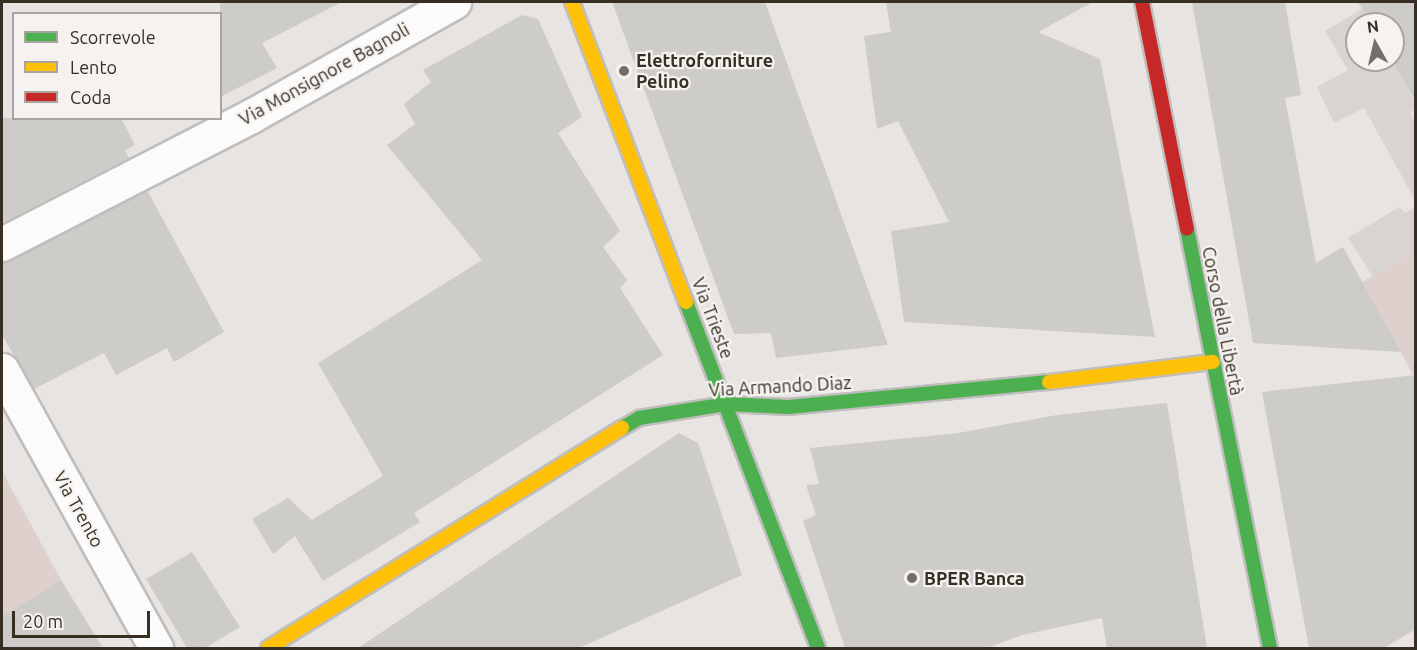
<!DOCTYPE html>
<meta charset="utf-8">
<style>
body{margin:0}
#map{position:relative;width:1417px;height:650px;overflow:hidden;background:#e7e4e2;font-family:Ubuntu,sans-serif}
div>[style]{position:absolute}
.built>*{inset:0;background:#d8d4d0}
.green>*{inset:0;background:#ded0cd}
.building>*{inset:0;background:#ceccc9}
.roads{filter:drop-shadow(2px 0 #c0bebc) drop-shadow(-2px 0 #c0bebc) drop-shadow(0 2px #c0bebc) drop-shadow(0 -2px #c0bebc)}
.street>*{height:33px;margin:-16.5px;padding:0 16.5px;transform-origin:16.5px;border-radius:16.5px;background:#fbfbfb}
.fast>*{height:14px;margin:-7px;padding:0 7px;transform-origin:7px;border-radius:7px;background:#4caf50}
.slow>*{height:14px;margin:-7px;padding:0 7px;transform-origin:7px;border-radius:7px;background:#ffc107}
.jam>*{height:14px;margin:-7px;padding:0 7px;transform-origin:7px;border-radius:7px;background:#c62828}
.dots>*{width:16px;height:16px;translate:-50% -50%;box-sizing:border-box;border:3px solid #f6f2f0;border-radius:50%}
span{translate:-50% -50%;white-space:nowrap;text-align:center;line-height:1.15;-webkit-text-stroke:4.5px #f6f2f0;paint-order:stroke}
.poi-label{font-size:18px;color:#372f23;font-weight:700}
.left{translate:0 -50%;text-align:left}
.street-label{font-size:18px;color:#372f23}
.frame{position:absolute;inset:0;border:3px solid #372f23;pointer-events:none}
.legend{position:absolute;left:12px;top:12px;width:210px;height:108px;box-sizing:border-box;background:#f6f2f0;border:2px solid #aaa49e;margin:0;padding:8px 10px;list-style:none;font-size:18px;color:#372f23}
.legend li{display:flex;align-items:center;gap:12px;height:30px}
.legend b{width:30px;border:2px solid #aaa49e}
.north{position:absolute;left:1345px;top:12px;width:60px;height:60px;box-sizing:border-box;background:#f6f2f0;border:2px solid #aaa49e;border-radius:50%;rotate:352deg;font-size:16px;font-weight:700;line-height:24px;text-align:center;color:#372f23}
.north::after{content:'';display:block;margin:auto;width:21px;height:27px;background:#756e66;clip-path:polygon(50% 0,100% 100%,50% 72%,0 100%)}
.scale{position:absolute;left:12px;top:611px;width:138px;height:27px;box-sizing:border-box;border:3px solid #372f23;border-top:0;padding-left:8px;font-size:18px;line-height:21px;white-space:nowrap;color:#372f23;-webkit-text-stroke:4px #f6f2f0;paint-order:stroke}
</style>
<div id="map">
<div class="built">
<div style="clip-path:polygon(1362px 9px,1371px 24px,1357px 24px,1357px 60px,1391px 60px,1415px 102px,1415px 109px,1410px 113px,1415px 123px,1415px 200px,1364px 108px,1334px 123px,1317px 87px,1348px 70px,1325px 31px)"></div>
<div style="clip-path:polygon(1399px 207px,1405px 213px,1415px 207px,1415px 252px,1373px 277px,1348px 238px)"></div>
</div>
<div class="green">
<div style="clip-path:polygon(1415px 252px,1415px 378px,1362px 282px)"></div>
<div style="clip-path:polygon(2px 471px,61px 580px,2px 616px)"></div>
</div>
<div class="building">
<div style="clip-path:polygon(220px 2px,342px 2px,262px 43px,277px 68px,220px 97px)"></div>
<div style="clip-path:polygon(612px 2px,765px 2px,888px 345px,776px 358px,771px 333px,734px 334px)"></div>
<div style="clip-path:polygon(886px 2px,1093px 2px,1038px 32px,1100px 59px,1155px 337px,904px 322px,891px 231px,949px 222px,898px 121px,877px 129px,864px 36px,891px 32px)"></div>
<div style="clip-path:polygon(1192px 2px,1285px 2px,1301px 95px,1285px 98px,1316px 263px,1343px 247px,1401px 352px,1253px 343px)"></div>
<div style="clip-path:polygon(1358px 2px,1416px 2px,1416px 102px,1391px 60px,1393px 24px,1371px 24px)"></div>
<div style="clip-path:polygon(522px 15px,538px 19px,582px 117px,558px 133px,620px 231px,603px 247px,627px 280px,620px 288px,663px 355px,414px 513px,420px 522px,323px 581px,295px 536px,273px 554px,252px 519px,288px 498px,312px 520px,383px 476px,318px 363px,482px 260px,387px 145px,415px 124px,404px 104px,431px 82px,423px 70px)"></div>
<div style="clip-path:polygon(2px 118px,121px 118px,135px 145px,125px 150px,129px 158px,2px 223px)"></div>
<div style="clip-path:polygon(147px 190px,224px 332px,174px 362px,167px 348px,116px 375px,104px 353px,34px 389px,2px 335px,2px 263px)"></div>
<div style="clip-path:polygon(1416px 375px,1416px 629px,1384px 648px,1309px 648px,1262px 392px)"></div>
<div style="clip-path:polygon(1167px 403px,1207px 648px,1107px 648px,1102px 618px,1022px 635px,987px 648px,845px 648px,803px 521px,816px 515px,806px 485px,819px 484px,810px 448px,958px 433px,1057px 415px)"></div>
<div style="clip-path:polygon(679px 433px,698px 443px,742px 575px,579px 648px,358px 648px)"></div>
<div style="clip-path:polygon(192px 552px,240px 627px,205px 648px,187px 648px,146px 579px)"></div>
<div style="clip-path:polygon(61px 580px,103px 648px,2px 648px,2px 616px)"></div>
</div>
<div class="roads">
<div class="street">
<div style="left:2px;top:244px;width:280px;rotate:-27.2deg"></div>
<div style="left:251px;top:116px;width:233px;rotate:-29.3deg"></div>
<div style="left:2px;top:370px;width:318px;rotate:61deg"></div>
</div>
<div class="fast">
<div style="left:1187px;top:229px;width:427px;rotate:78.8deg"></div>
<div style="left:686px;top:302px;width:370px;rotate:69.1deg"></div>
<div style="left:622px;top:428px;width:20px;rotate:-30deg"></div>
<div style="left:639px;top:418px;width:88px;rotate:-9.1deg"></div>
<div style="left:726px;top:404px;width:62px;rotate:2.8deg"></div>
<div style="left:788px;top:407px;width:262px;rotate:-5.5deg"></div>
</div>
<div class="slow">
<div style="left:572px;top:2px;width:321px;rotate:69.2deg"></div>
<div style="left:1049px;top:382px;width:165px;rotate:-7deg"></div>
<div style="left:268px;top:648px;width:417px;rotate:-31.9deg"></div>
</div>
<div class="jam">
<div style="left:1142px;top:2px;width:231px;rotate:78.8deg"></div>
</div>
</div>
<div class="dots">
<div style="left:624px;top:71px;background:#756e66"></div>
<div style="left:912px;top:578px;background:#756e66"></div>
</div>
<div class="poi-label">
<span class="left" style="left:636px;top:71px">Elettroforniture<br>Pelino</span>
<span class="left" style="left:924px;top:578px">BPER Banca</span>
</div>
<div class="street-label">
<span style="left:324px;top:74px;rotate:-29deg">Via Monsignore Bagnoli</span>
<span style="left:713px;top:318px;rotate:69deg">Via Trieste</span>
<span style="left:1223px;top:321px;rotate:79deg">Corso della Libertà</span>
<span style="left:780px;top:386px;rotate:-3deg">Via Armando Diaz</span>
<span style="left:79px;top:509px;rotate:61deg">Via Trento</span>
</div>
<div class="frame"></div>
<ul class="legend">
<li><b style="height:8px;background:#4caf50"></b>Scorrevole</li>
<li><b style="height:8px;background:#ffc107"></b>Lento</li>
<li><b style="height:8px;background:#c62828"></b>Coda</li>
</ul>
<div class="north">N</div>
<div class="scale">20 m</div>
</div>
